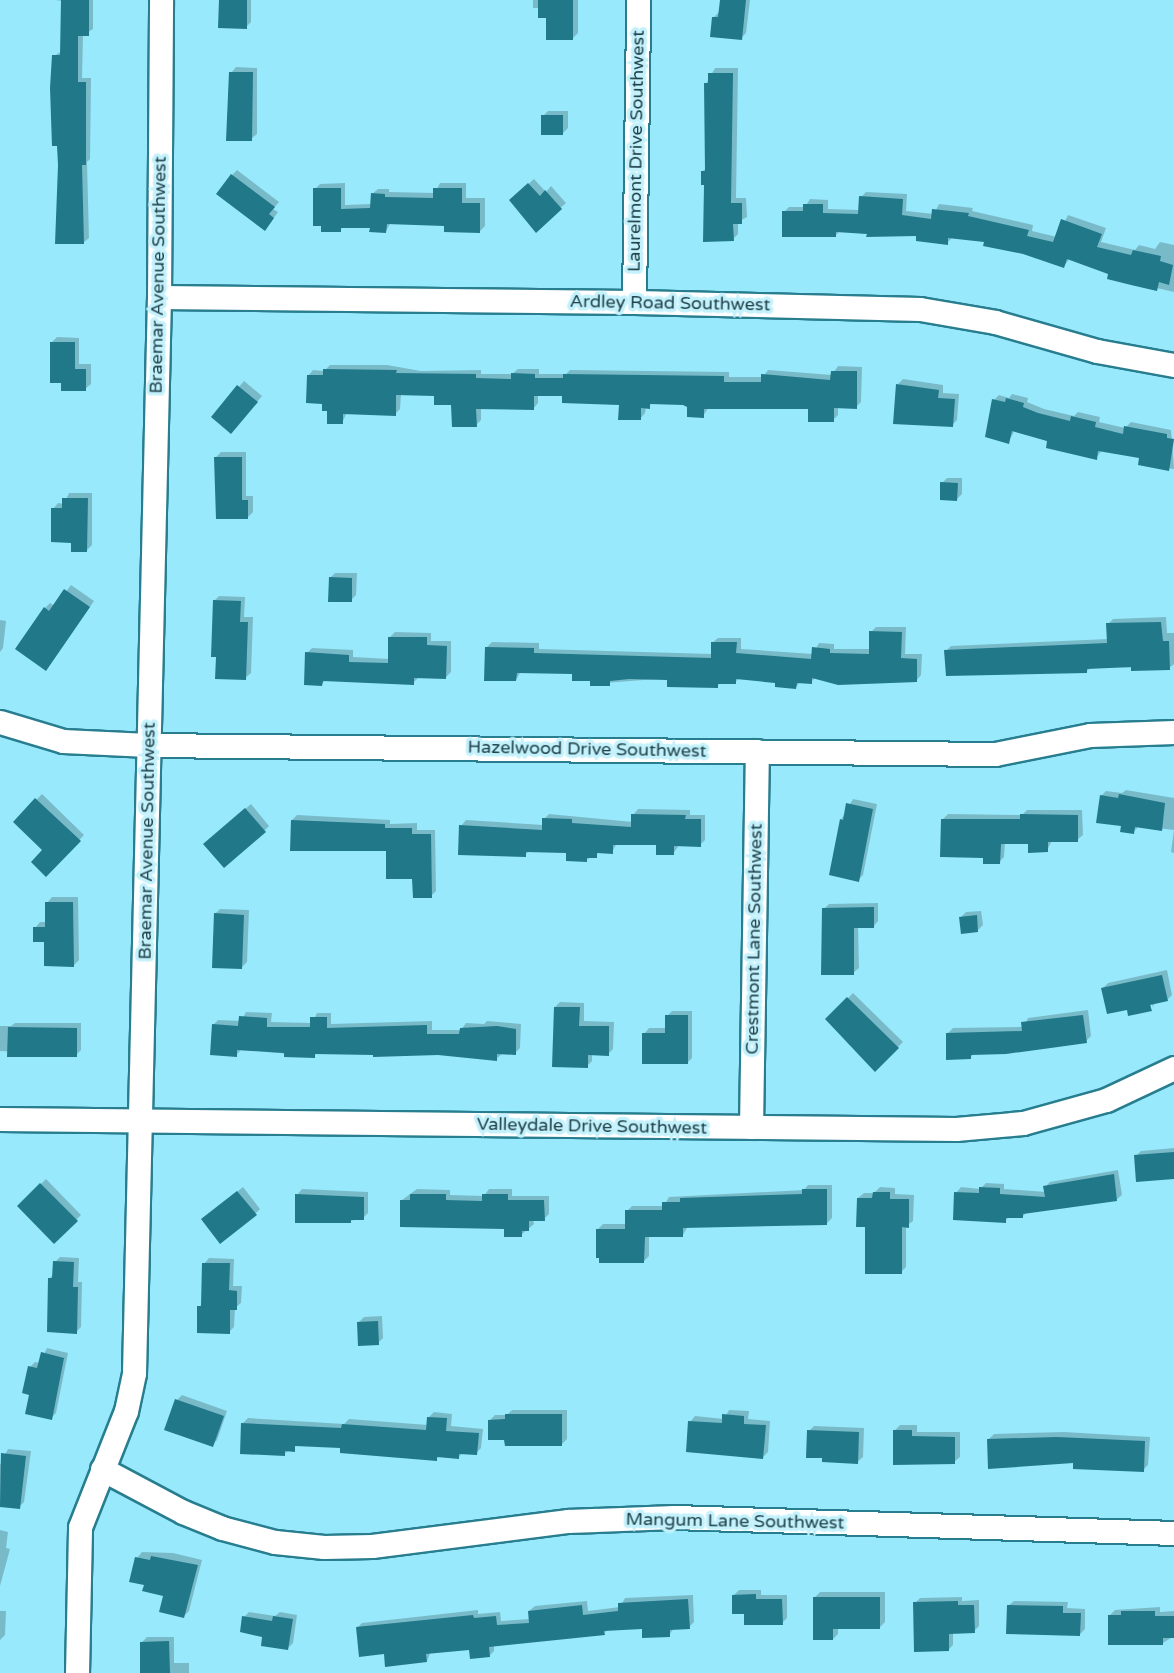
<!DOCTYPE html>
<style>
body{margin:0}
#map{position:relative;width:1174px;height:1673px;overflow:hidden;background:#98e9fc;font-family:"Varela Round",sans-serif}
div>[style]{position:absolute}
.shadow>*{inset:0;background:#0003}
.building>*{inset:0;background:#207889}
.roads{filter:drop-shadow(2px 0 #287e8f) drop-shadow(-2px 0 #287e8f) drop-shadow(0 2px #287e8f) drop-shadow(0 -2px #287e8f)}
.minor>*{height:23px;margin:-11.5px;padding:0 11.5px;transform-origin:11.5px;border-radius:11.5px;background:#fff}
span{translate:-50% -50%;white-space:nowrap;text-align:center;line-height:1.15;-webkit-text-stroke:7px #c3f1fc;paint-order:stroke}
.street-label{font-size:18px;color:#1e4048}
</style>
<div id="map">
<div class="shadow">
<div style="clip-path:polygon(55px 0,93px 0,93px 29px,83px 35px,82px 78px,91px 78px,90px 159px,87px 162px,89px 238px,83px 243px,58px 144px,54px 56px,62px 51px,63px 1px)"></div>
<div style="clip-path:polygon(220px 0,251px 0,251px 22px,246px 27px)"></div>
<div style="clip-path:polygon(533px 0,578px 0,578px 33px,573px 38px,540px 8px,533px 8px)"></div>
<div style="clip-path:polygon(721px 0,750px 0,746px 33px,741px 38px,714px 17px,719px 12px)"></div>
<div style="clip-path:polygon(236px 67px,257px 68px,257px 134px,251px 139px,231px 73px)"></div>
<div style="clip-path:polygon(715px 68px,738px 68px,736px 198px,746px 198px,747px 217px,738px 222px,738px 234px,733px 239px,703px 171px,707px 167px,706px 84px)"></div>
<div style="clip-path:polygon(548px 111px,568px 111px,568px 128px,563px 133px,543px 116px)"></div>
<div style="clip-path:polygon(237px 170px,279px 202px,273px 209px,278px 212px,270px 223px,232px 175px)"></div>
<div style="clip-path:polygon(534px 179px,546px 192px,551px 186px,566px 203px,536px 230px,511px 200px)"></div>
<div style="clip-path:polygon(345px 183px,345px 205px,372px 204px,372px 194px,378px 189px,389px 189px,389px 192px,435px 193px,440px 183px,466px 183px,466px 198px,485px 198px,485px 226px,480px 231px,445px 224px,391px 222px,386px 231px,371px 226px,344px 226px,340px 230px,315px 189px,320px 184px)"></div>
<div style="clip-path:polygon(866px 192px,907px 194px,906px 211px,934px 214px,939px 204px,973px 208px,972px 211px,1033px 225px,1032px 231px,1057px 237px,1068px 215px,1106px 228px,1101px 242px,1135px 250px,1139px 245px,1155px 249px,1160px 242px,1174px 245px,1174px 292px,1109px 277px,1110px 272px,1070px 258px,1064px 266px,986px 240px,952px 238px,947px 243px,918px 234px,886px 236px,840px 231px,835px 236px,784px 212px,789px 207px,805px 207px,810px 199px,828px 200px,828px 209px,860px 210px,861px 197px)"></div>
<div style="clip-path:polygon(57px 337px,79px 338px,79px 364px,91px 364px,91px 384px,85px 389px,52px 342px)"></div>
<div style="clip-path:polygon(330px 365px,387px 365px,421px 371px,481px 370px,481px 374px,512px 374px,518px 369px,539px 369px,539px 374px,566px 374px,570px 370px,729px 372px,729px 377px,763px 377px,768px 370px,832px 375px,838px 366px,862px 367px,861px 402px,856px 407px,838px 406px,838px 415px,833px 420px,810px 407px,709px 407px,703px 416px,684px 404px,653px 403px,646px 407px,645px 413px,640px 419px,621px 403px,564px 395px,538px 395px,538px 403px,533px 409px,481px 407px,481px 420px,476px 425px,453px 403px,435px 395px,401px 394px,400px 409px,395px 414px,347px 412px,342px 423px,324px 402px,308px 376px,313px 370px,324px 371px)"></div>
<div style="clip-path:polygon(903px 379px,943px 385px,943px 393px,959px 394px,957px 420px,952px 425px,898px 384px)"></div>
<div style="clip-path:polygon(244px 381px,262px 396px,236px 427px,213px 417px)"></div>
<div style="clip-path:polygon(1012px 394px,1028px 398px,1027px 402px,1044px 409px,1074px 416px,1078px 412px,1100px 417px,1099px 422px,1125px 428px,1131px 422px,1171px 430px,1174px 469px,1140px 464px,1141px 457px,1102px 450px,1096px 458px,1015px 430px,1008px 442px,994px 400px,999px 395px,1009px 398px)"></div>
<div style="clip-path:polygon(221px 452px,246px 452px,246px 496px,253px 496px,253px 512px,248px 517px,216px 457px)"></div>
<div style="clip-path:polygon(947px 478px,962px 478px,962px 494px,957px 499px,942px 483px)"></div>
<div style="clip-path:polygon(69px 493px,92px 493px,92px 545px,87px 550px,73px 541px,53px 509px,58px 503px,64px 504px)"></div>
<div style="clip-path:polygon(335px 573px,357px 573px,356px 595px,351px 600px,330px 578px)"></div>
<div style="clip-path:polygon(71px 585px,94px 601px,51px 663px,18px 649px,45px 608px,50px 603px,55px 606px)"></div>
<div style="clip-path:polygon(219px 596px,245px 597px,244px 617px,253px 617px,251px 673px,245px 678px,214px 601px)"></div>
<div style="clip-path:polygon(1166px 617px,1167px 633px,1174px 633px,1174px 664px,1169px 668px,1091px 667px,1086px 672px,946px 651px,951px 646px,1108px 639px,1108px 624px,1113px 619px)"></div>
<div style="clip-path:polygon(0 620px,6px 621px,3px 648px,0 652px)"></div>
<div style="clip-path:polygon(876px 627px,906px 627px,905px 654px,922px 654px,921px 675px,916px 681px,838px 683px,816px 677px,811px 682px,801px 681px,796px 687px,777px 681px,740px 678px,735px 682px,721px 682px,717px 686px,669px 678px,592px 684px,592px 679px,574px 672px,521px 671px,516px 680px,487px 647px,492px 642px,539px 643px,539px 649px,712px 654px,712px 643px,718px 638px,741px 638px,741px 649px,813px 654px,819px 643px,834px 644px,834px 649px,870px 649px,871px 632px)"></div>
<div style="clip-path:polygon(395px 632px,431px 633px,431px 641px,451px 641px,451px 672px,446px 677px,418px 678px,413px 683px,326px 679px,322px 684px,307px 653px,312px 648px,353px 650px,353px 657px,390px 659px,390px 637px)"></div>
<div style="clip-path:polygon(1126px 790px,1174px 798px,1174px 853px,1171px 852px,1174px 830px,1139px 826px,1133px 832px,1123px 825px,1101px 796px,1106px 791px,1122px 793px)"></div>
<div style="clip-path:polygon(42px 794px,84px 835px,46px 874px,44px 850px,15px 822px)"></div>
<div style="clip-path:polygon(853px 799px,877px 804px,863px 875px,858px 880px,841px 820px)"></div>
<div style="clip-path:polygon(251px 804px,269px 826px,264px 831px,211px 839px)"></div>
<div style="clip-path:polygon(638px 809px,690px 810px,690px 815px,705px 815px,705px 840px,700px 845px,679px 845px,673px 854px,658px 844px,617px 843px,612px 852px,600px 852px,586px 860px,568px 851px,530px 850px,525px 855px,461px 826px,466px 820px,543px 825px,544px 819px,549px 814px,633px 822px,633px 815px)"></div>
<div style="clip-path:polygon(1027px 810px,1082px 810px,1083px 835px,1077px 840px,1052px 840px,1047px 851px,1030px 842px,1005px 842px,1004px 857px,999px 862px,985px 856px,943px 819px,948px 814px,1022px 815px)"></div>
<div style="clip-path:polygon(297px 815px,390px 820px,390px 824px,417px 823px,417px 830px,435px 830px,436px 891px,431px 896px,387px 849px,292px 820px)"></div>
<div style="clip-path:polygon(52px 897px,78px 897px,79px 960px,74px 965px,35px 928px,40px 922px,46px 922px,47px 903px)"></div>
<div style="clip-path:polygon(878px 903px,878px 921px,873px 927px,858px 927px,859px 968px,853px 973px,824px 909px,829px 904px)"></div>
<div style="clip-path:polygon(220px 909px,249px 910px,247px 962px,241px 968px,215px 914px)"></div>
<div style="clip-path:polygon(981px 911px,983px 925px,978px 930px,961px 917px,966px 912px)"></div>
<div style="clip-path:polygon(1167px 970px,1172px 995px,1167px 1000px,1155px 1002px,1153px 1007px,1150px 996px,1151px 1009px,1128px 1008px,1103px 988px,1108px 983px)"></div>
<div style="clip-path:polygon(853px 993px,903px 1042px,875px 1070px,828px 1019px)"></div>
<div style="clip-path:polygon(560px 1002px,584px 1003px,584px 1021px,614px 1022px,613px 1049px,608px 1054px,592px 1054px,592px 1061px,587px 1066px,555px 1007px)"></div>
<div style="clip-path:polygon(1088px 1010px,1091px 1036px,1086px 1041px,974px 1053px,970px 1058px,947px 1034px,953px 1028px,1024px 1027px,1028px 1018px)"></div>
<div style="clip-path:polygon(672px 1011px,692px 1011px,692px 1058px,687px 1063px,644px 1034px,649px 1028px,667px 1028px,667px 1016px)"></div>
<div style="clip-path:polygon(246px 1012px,272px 1013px,271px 1022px,312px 1023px,317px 1013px,331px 1013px,331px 1024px,432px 1021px,432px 1030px,461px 1030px,466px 1023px,484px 1024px,487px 1021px,521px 1024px,520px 1048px,515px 1053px,502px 1054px,496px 1059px,477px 1055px,318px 1052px,314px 1056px,241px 1050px,236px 1055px,213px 1025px,218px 1020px,241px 1021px)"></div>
<div style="clip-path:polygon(15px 1023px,81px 1023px,81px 1050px,76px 1055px,0 1051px,0 1026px,11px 1026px)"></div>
<div style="clip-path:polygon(1174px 1148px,1174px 1178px,1136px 1156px,1141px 1151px)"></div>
<div style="clip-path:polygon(1118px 1170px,1122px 1195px,1116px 1200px,1027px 1212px,1022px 1217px,1010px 1216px,1005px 1221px,956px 1193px,961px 1187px,980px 1189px,986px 1183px,1004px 1184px,1004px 1189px,1046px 1192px,1045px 1187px,1050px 1182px)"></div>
<div style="clip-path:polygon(46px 1179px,81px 1215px,54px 1242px,19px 1206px)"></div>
<div style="clip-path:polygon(808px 1185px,832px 1185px,832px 1218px,827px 1223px,688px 1226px,683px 1235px,649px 1235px,649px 1256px,644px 1261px,598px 1229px,603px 1224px,626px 1224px,627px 1211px,632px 1206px,664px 1206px,669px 1197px,804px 1190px)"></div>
<div style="clip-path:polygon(243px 1187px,260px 1209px,255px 1214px,208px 1215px)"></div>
<div style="clip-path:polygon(880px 1187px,895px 1188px,895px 1194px,914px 1195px,913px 1221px,906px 1226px,906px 1267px,901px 1272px,858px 1198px,864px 1193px,874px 1193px)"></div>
<div style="clip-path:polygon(302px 1189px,368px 1192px,368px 1213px,363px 1218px,350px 1221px,297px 1195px)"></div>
<div style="clip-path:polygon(417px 1189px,450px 1190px,450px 1195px,484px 1196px,489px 1189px,512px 1189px,512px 1196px,549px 1196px,549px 1214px,544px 1219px,533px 1219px,534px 1224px,521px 1235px,505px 1227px,402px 1200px)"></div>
<div style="clip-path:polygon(60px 1257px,79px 1258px,78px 1282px,82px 1282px,81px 1327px,76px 1332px,50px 1278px,54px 1274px,55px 1262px)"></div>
<div style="clip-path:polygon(209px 1258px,234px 1259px,233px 1286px,242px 1286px,241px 1303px,235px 1308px,234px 1327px,229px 1332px,199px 1307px,203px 1303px,204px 1264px)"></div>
<div style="clip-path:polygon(382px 1316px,383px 1338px,378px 1343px,359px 1322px,364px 1317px)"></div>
<div style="clip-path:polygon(47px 1348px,68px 1353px,56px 1413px,51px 1418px,31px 1394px,30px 1367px,35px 1362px,40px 1363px)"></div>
<div style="clip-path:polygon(182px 1395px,227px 1411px,217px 1440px,212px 1445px,177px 1400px)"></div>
<div style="clip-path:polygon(512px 1410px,567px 1410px,567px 1439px,562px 1444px,490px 1420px,495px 1415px,507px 1415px)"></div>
<div style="clip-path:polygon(729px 1410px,749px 1411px,748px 1419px,770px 1421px,768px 1452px,763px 1457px,690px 1422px,695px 1416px,724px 1419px)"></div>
<div style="clip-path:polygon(434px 1412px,452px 1414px,451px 1426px,483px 1429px,481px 1448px,476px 1453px,463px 1452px,458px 1458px,440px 1456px,436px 1459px,342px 1446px,299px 1444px,284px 1454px,243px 1423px,248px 1418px,344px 1424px,349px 1419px,428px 1425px,429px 1417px)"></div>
<div style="clip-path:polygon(900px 1425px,917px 1425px,917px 1432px,960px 1432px,960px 1457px,954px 1462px,895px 1430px)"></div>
<div style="clip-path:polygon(814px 1426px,864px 1428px,863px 1457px,857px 1462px,809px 1431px)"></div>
<div style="clip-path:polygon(1064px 1432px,1150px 1437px,1148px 1465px,1143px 1470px,1075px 1461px,989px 1439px,994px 1434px)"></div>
<div style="clip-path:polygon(8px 1449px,31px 1451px,24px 1502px,19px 1507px,0 1505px,0 1465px)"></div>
<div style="clip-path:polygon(0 1530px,8px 1532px,6px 1548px,10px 1549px,0 1586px)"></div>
<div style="clip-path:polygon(142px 1552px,173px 1553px,202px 1560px,189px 1611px,184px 1616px,165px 1594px,146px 1584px,137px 1558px)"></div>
<div style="clip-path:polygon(739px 1590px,761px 1590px,761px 1595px,787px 1595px,787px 1618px,782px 1623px,745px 1613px,734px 1595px)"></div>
<div style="clip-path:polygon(820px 1592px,885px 1592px,885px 1622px,880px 1627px,838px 1627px,838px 1634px,833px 1639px,815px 1597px)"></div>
<div style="clip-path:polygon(693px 1595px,694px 1622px,689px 1627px,674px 1628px,669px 1635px,643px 1627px,609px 1629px,604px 1633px,494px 1645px,494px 1651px,489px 1656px,471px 1648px,431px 1651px,427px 1661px,385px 1652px,357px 1628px,362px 1623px,478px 1610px,478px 1614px,500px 1612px,501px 1621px,530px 1619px,529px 1611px,535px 1606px,587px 1601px,588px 1611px,620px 1607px,625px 1598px)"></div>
<div style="clip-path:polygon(962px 1597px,962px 1601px,979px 1600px,979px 1626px,974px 1631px,953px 1632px,953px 1645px,948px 1650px,915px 1603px,920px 1598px)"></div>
<div style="clip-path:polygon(1014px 1601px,1068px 1602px,1067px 1608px,1085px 1609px,1085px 1629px,1080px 1634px,1008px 1606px)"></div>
<div style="clip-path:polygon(1160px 1607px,1160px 1612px,1174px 1611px,1174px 1636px,1163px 1643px,1110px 1615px,1115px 1610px)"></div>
<div style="clip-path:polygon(0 1611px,6px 1611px,5px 1635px,0 1640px)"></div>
<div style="clip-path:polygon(249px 1612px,275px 1616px,280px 1612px,297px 1615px,293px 1643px,288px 1648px,264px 1636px,244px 1617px)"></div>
<div style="clip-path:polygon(147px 1637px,174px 1637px,174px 1663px,189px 1663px,189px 1673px,142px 1673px,142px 1642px)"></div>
</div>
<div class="building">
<div style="clip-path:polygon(61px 0,89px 0,89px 36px,78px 36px,78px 82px,86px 82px,86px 165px,82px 165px,84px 244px,55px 244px,58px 165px,57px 146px,52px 146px,50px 88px,52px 55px,60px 55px)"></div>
<div style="clip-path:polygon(219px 0,247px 0,247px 29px,218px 28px)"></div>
<div style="clip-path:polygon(538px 0,573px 0,573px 40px,546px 40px,546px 18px,538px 18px)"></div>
<div style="clip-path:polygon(720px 0,746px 0,742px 40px,710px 37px,712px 17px,718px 17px)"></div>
<div style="clip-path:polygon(229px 72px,253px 72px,252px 141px,226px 141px)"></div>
<div style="clip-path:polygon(708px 73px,733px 73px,731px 203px,742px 203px,742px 224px,733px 224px,734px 241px,703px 242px,704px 185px,701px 185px,701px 171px,705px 171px,704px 83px,708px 83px)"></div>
<div style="clip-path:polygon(541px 115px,563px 115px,563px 135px,541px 135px)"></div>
<div style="clip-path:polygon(231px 174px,275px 207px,269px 214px,274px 218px,265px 231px,216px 194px)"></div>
<div style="clip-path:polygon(528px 183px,540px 196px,545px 190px,562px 209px,536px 233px,509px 200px)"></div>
<div style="clip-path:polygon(313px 188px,341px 188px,341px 209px,370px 208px,371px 193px,385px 194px,385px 197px,433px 198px,433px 188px,462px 188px,462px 203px,480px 203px,480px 233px,444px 232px,444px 226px,387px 224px,386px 233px,369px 232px,370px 228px,341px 228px,341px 232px,321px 232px,321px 226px,313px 226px)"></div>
<div style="clip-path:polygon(859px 196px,903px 199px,902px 215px,931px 219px,932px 209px,969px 213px,968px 216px,1029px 230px,1027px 236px,1053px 242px,1061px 219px,1102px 234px,1097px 247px,1131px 255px,1133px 250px,1161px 256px,1160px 261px,1173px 265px,1169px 285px,1159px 282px,1157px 291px,1131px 285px,1107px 279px,1108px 274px,1067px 259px,1064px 268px,1023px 254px,983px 246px,984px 242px,948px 238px,948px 245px,916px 241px,916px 236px,866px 237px,867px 234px,836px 232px,836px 237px,782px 237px,782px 211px,803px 211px,803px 204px,823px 204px,823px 213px,858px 214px)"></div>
<div style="clip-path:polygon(50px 342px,75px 342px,75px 369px,86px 369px,86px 391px,61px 391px,61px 383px,50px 383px)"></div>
<div style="clip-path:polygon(323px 369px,397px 370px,396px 373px,476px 374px,476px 378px,511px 379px,511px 373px,535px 374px,535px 378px,563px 378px,563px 374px,724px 376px,724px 382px,761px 382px,761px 374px,830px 380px,831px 371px,857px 371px,857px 409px,834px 408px,834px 422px,808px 422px,808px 409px,704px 409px,704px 418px,687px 417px,687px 407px,683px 405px,650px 404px,650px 409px,641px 408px,641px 420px,618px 420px,619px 405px,562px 403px,562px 396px,534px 396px,534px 410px,476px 409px,477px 427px,452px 427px,451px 405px,434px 405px,434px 396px,396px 395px,396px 416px,343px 414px,343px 424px,327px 424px,327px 411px,322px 411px,322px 404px,306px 403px,307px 375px,323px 375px)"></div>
<div style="clip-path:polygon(896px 384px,939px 390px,938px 398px,955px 399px,953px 427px,893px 424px)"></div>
<div style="clip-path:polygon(237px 385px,258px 402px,231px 434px,211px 417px)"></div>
<div style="clip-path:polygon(1006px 398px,1024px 403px,1023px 407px,1038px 413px,1070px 421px,1071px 416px,1096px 422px,1095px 427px,1123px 434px,1124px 426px,1167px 434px,1167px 438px,1174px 439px,1169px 471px,1138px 465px,1139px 458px,1098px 451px,1097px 460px,1046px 448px,1047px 441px,1012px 431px,1009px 444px,985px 437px,992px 399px,1005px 402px)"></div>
<div style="clip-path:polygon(214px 457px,242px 457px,242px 500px,248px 500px,248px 519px,216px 519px)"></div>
<div style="clip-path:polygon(940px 482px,958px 483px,957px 501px,940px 500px)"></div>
<div style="clip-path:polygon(62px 498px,88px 498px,87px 552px,71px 552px,71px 543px,51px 542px,51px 508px,62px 508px)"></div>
<div style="clip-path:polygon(329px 577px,352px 578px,352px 602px,328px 602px)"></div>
<div style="clip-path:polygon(64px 589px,90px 607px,46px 671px,15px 649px,44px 607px,49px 611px)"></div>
<div style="clip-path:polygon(213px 600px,241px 601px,240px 622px,248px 622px,246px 680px,215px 679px,216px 657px,211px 657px)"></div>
<div style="clip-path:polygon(1161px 622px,1163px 641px,1169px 641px,1170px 670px,1131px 671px,1131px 667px,1087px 669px,1087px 673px,946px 676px,944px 650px,1107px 643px,1106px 623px)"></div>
<div style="clip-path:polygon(869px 631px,902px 632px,901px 658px,917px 659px,917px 682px,838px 685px,812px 678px,812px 684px,797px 683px,796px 689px,775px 687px,775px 683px,736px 679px,736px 684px,718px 684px,718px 688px,667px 687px,667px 680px,629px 679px,610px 681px,610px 686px,590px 686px,590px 681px,572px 681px,572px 674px,517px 673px,516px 681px,484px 681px,485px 647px,534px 648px,534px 653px,711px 658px,711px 642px,737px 642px,736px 653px,811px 659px,812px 647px,830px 649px,830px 653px,869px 654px)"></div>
<div style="clip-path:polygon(388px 637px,427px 637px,427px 645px,447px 646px,446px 679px,414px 678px,414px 685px,323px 681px,322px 686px,304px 685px,305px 652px,349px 655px,349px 662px,388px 663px)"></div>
<div style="clip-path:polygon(1119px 794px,1165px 803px,1162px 831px,1135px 827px,1134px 834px,1120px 832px,1121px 826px,1096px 823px,1100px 795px,1118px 798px)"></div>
<div style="clip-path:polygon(35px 798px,81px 841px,46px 877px,31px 862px,42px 850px,13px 822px)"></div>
<div style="clip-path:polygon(846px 803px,873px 809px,859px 882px,829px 875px,840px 819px,843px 820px)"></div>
<div style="clip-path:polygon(245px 808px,266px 832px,224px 868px,203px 844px)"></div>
<div style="clip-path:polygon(631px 814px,686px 815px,685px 819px,701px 819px,701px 847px,674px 846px,674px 855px,656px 855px,656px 845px,613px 845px,613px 854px,597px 853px,597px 858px,587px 858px,587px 862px,566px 861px,566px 853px,526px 852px,526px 857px,458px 855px,459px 825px,542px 830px,542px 818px,572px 819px,572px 823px,631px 827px)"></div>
<div style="clip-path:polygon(1020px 814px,1078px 815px,1078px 842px,1048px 842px,1048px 852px,1028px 853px,1028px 844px,1001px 844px,1000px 864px,983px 864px,983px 858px,940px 857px,941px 819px,1020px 819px)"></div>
<div style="clip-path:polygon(291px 820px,385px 824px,385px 828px,412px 828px,412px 834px,431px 834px,432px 898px,413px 898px,412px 879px,386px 879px,386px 851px,290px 851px)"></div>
<div style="clip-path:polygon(45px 902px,73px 902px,74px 967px,44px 966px,44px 942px,33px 942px,33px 927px,45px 927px)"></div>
<div style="clip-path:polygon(874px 907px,874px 928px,854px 928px,854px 975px,821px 975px,822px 908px)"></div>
<div style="clip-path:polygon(214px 913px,244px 915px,242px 969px,212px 968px)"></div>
<div style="clip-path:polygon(977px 915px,978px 932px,961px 934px,959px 917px)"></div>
<div style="clip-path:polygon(1162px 975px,1168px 1001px,1150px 1005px,1152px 1011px,1128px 1016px,1127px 1010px,1107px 1014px,1101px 988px)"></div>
<div style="clip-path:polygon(847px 997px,899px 1048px,875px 1072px,825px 1019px)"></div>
<div style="clip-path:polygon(554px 1007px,580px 1007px,579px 1026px,609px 1026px,609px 1056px,588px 1055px,588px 1068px,552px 1067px)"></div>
<div style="clip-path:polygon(665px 1015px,688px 1015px,688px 1064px,642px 1064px,642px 1033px,665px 1033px)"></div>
<div style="clip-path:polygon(1083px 1015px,1087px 1043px,1006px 1054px,971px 1055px,971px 1059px,946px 1060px,946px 1033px,1022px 1031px,1021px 1022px)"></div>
<div style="clip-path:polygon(239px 1016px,267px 1018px,267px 1027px,310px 1027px,310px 1017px,327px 1017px,327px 1028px,427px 1025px,427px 1034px,459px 1034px,460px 1028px,497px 1026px,516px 1029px,516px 1055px,497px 1054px,497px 1061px,438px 1055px,373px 1057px,373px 1055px,315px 1054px,315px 1058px,284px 1057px,284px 1053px,237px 1050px,237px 1057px,210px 1055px,212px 1024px,238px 1026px)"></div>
<div style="clip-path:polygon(8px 1027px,77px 1028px,77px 1057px,7px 1057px)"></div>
<div style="clip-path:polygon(1174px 1152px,1174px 1179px,1136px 1182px,1134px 1155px)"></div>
<div style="clip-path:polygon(1114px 1174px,1117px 1201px,1023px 1214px,1023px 1218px,1006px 1218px,1006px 1223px,953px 1220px,954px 1192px,979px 1193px,979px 1187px,1000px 1188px,1000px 1194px,1045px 1197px,1043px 1186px)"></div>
<div style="clip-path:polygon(40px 1183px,78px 1221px,54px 1244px,17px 1206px)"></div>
<div style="clip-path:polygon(802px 1189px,827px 1189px,827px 1225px,683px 1228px,683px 1237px,645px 1237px,644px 1263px,599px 1263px,599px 1258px,596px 1258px,596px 1229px,625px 1229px,625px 1210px,662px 1210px,662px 1202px,680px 1202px,680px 1198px,802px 1194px)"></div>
<div style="clip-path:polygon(237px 1191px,257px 1215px,220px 1244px,201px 1219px)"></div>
<div style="clip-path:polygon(873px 1192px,890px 1192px,890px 1199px,909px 1199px,909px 1228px,902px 1227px,902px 1274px,865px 1274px,865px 1227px,856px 1227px,857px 1198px,872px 1198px)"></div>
<div style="clip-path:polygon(295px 1194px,364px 1197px,364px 1220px,351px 1220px,351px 1223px,295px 1223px)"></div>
<div style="clip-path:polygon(410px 1194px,446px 1194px,446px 1200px,482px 1201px,482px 1194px,508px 1194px,508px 1200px,544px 1200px,545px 1221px,529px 1221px,529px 1231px,522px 1231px,522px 1237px,504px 1237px,504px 1229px,400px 1227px,400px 1200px,410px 1200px)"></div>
<div style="clip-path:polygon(53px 1261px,74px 1262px,73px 1287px,78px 1287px,77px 1334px,47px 1332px,48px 1278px,52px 1278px)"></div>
<div style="clip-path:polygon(202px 1263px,230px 1263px,229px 1290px,237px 1291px,237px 1310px,230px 1310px,230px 1334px,197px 1333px,197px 1306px,201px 1306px)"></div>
<div style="clip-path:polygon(378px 1321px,379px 1345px,358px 1346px,357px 1322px)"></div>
<div style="clip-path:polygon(41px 1352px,64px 1358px,52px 1420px,25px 1414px,29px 1395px,22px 1393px,28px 1366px,37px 1368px)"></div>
<div style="clip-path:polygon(175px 1399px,224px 1416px,213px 1447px,164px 1430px)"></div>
<div style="clip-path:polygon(505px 1414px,562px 1414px,562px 1446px,505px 1446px,504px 1440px,488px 1440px,488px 1420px,505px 1419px)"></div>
<div style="clip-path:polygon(722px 1414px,744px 1416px,744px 1424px,766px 1425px,763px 1459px,686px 1452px,688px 1421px,722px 1423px)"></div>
<div style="clip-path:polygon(427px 1417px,447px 1418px,446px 1431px,479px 1433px,477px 1455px,459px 1454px,459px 1459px,437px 1457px,437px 1461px,340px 1453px,340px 1448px,295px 1446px,295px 1452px,285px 1451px,285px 1456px,240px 1454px,241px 1423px,341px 1428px,342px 1424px,426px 1430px)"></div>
<div style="clip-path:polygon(807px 1430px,859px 1432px,858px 1464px,822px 1462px,822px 1458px,806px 1458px)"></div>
<div style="clip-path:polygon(893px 1430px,912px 1430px,912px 1436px,955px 1437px,955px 1464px,893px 1465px)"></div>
<div style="clip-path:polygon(1057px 1437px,1145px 1441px,1144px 1472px,1073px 1469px,1073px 1463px,988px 1469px,987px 1439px)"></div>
<div style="clip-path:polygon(1px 1453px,26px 1456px,20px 1509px,0 1507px)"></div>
<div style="clip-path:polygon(151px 1556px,198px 1565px,184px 1618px,159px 1612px,163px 1596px,142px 1591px,144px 1585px,129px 1582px,135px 1557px,150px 1560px)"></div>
<div style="clip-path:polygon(756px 1594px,756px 1599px,782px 1599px,783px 1625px,744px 1625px,744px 1614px,732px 1614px,732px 1595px)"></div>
<div style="clip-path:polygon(813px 1597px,880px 1597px,880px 1629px,833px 1629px,833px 1640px,813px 1640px)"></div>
<div style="clip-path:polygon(688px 1599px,690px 1629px,670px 1630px,670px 1637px,642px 1638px,642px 1629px,604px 1631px,605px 1635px,489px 1647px,490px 1657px,470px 1659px,469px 1650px,426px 1654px,427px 1662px,385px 1667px,384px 1654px,359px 1657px,356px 1627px,473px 1615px,474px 1618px,496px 1616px,497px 1625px,529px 1623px,528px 1611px,582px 1605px,583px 1615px,618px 1611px,618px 1603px)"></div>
<div style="clip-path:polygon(958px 1601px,958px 1605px,974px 1605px,975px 1633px,949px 1634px,949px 1651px,914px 1652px,913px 1602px)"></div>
<div style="clip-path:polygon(1007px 1605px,1063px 1606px,1063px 1613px,1081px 1613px,1080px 1636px,1006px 1634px)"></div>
<div style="clip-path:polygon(1121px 1611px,1155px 1611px,1155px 1616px,1174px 1616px,1174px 1638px,1163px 1638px,1163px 1645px,1108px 1645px,1108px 1615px,1121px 1615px)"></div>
<div style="clip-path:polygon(242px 1616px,272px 1621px,273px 1616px,293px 1619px,288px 1650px,261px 1646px,262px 1637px,240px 1632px)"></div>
<div style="clip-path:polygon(169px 1641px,170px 1673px,140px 1673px,140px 1642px)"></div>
</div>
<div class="roads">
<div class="minor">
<div style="left:159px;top:297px;width:475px;rotate:0.6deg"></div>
<div style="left:634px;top:302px;width:286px;rotate:1.4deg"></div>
<div style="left:920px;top:309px;width:76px;rotate:9.8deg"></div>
<div style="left:995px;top:322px;width:106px;rotate:15.9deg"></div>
<div style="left:1097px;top:351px;width:78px;rotate:10.3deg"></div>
<div style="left:634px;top:302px;width:302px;rotate:-89.2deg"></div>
<div style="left:0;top:722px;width:66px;rotate:16.8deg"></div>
<div style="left:63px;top:741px;width:85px;rotate:2.7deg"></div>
<div style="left:148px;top:745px;width:847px;rotate:0.61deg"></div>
<div style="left:995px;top:754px;width:97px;rotate:-11.3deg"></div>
<div style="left:1090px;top:735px;width:84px;rotate:-2deg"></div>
<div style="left:0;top:1119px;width:956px;rotate:0.6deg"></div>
<div style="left:956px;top:1129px;width:67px;rotate:-5.1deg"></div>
<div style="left:1023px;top:1123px;width:86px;rotate:-15.5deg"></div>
<div style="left:1106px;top:1100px;width:75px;rotate:-25.2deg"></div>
<div style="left:751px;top:1127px;width:376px;rotate:-89.1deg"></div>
<div style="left:102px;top:1469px;width:92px;rotate:28deg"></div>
<div style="left:183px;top:1512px;width:42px;rotate:22.3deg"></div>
<div style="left:222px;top:1528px;width:55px;rotate:14.8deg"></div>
<div style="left:275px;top:1542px;width:49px;rotate:5.8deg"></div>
<div style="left:324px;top:1547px;width:48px;rotate:-1.2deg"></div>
<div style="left:372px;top:1546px;width:198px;rotate:-7.3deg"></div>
<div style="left:568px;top:1521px;width:106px;rotate:-2.2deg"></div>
<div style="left:674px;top:1517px;width:500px;rotate:1.83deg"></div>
<div style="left:77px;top:1673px;width:146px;rotate:-88.8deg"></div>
<div style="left:80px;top:1527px;width:125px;rotate:-68.4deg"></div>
<div style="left:126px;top:1411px;width:39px;rotate:-78deg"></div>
<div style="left:134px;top:1373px;width:1076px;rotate:-88.67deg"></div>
<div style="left:159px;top:297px;width:297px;rotate:-89.6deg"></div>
</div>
</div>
<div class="street-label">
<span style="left:636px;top:151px;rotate:-89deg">Laurelmont Drive Southwest</span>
<span style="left:158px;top:275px;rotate:-89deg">Braemar Avenue Southwest</span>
<span style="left:670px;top:303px;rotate:1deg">Ardley Road Southwest</span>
<span style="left:587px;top:749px;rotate:1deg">Hazelwood Drive Southwest</span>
<span style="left:147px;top:841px;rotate:-89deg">Braemar Avenue Southwest</span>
<span style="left:754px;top:939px;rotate:-89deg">Crestmont Lane Southwest</span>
<span style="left:592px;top:1126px;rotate:1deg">Valleydale Drive Southwest</span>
<span style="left:735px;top:1521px;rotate:1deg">Mangum Lane Southwest</span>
</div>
</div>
